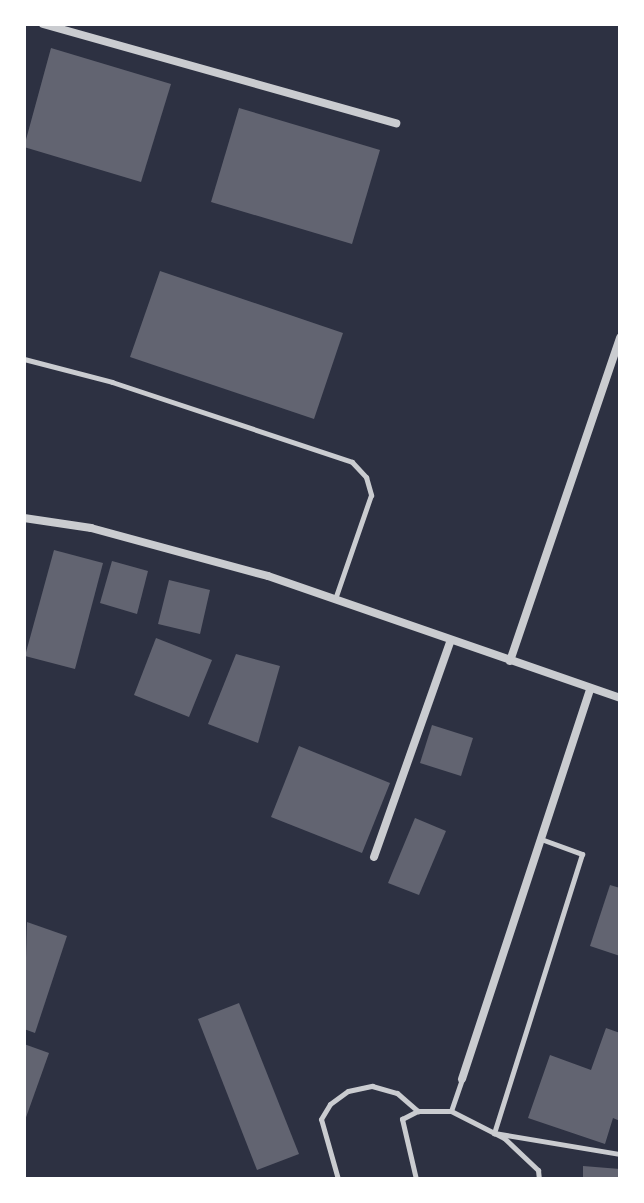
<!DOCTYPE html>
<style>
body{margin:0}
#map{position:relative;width:644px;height:1203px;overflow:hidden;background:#2d3142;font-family:"Alegreya Sans",sans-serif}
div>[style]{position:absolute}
.building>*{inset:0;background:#626471}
.service>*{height:5px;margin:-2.5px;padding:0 2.5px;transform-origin:2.5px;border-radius:2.5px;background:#caccd0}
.minor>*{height:8px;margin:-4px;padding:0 4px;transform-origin:4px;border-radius:4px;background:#caccd0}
span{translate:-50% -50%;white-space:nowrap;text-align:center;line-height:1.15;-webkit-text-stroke:6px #fff;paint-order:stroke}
.frame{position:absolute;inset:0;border:26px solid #fff;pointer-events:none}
</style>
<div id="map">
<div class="building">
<div style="clip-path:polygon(51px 48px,171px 84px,141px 182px,24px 147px)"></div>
<div style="clip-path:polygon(239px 108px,380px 150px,352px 244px,211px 202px)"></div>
<div style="clip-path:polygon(160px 271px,343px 333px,314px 419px,130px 357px)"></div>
<div style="clip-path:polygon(54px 550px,103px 563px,75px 669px,25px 656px)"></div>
<div style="clip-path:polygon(112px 561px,148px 571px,137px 614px,100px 603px)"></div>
<div style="clip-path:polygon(169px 580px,210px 590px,200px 634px,158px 624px)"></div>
<div style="clip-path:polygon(156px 638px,212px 660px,189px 717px,134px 695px)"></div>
<div style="clip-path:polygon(236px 654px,280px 666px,258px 743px,208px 724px)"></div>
<div style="clip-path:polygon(432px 725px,473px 738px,461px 776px,420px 763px)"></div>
<div style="clip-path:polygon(299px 746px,390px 783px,362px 853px,271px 817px)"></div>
<div style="clip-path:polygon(415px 818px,446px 831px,419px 895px,388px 883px)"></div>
<div style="clip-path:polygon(610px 885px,620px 888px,620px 956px,590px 946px)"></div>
<div style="clip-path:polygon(27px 922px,67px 936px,35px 1033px,24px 1029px)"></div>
<div style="clip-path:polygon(239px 1003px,299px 1154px,257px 1170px,198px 1019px)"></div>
<div style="clip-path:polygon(606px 1028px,620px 1033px,620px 1121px,613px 1118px,605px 1144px,528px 1118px,550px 1055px,591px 1070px)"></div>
<div style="clip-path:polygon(24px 1044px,49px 1053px,24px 1123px)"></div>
<div style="clip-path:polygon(583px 1166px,620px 1169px,620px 1179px,583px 1179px)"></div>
</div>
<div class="service">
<div style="left:24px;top:359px;width:91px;rotate:14.6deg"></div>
<div style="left:112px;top:382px;width:253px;rotate:18.4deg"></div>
<div style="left:352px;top:462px;width:21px;rotate:47deg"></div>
<div style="left:366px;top:477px;width:19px;rotate:74deg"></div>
<div style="left:371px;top:495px;width:110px;rotate:109.1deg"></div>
<div style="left:541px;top:839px;width:44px;rotate:20.1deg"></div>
<div style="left:582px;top:854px;width:293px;rotate:107.5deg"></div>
<div style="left:494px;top:1133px;width:128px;rotate:9.5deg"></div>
<div style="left:451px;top:1111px;width:34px;rotate:-71deg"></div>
<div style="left:338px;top:1179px;width:62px;rotate:-105.8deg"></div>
<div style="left:321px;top:1119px;width:17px;rotate:-59deg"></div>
<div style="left:330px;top:1104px;width:22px;rotate:-36deg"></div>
<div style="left:348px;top:1091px;width:25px;rotate:-12deg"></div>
<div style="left:372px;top:1086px;width:26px;rotate:16deg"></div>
<div style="left:397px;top:1093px;width:28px;rotate:41deg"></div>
<div style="left:416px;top:1179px;width:62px;rotate:-103.1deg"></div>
<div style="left:402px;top:1119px;width:18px;rotate:-27deg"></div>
<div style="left:418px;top:1111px;width:33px"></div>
<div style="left:451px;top:1111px;width:59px;rotate:27deg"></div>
<div style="left:504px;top:1138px;width:47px;rotate:43.3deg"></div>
<div style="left:538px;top:1170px;width:9px;rotate:84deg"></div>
</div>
<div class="minor">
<div style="left:43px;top:24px;width:367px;rotate:15.7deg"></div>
<div style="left:24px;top:518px;width:68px;rotate:8.5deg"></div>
<div style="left:91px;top:528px;width:183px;rotate:15.2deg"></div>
<div style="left:268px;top:576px;width:373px;rotate:19.1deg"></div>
<div style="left:510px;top:661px;width:342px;rotate:-71.2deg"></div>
<div style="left:374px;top:857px;width:230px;rotate:-70.5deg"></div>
<div style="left:462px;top:1079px;width:410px;rotate:-71.8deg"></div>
</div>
<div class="frame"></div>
</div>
